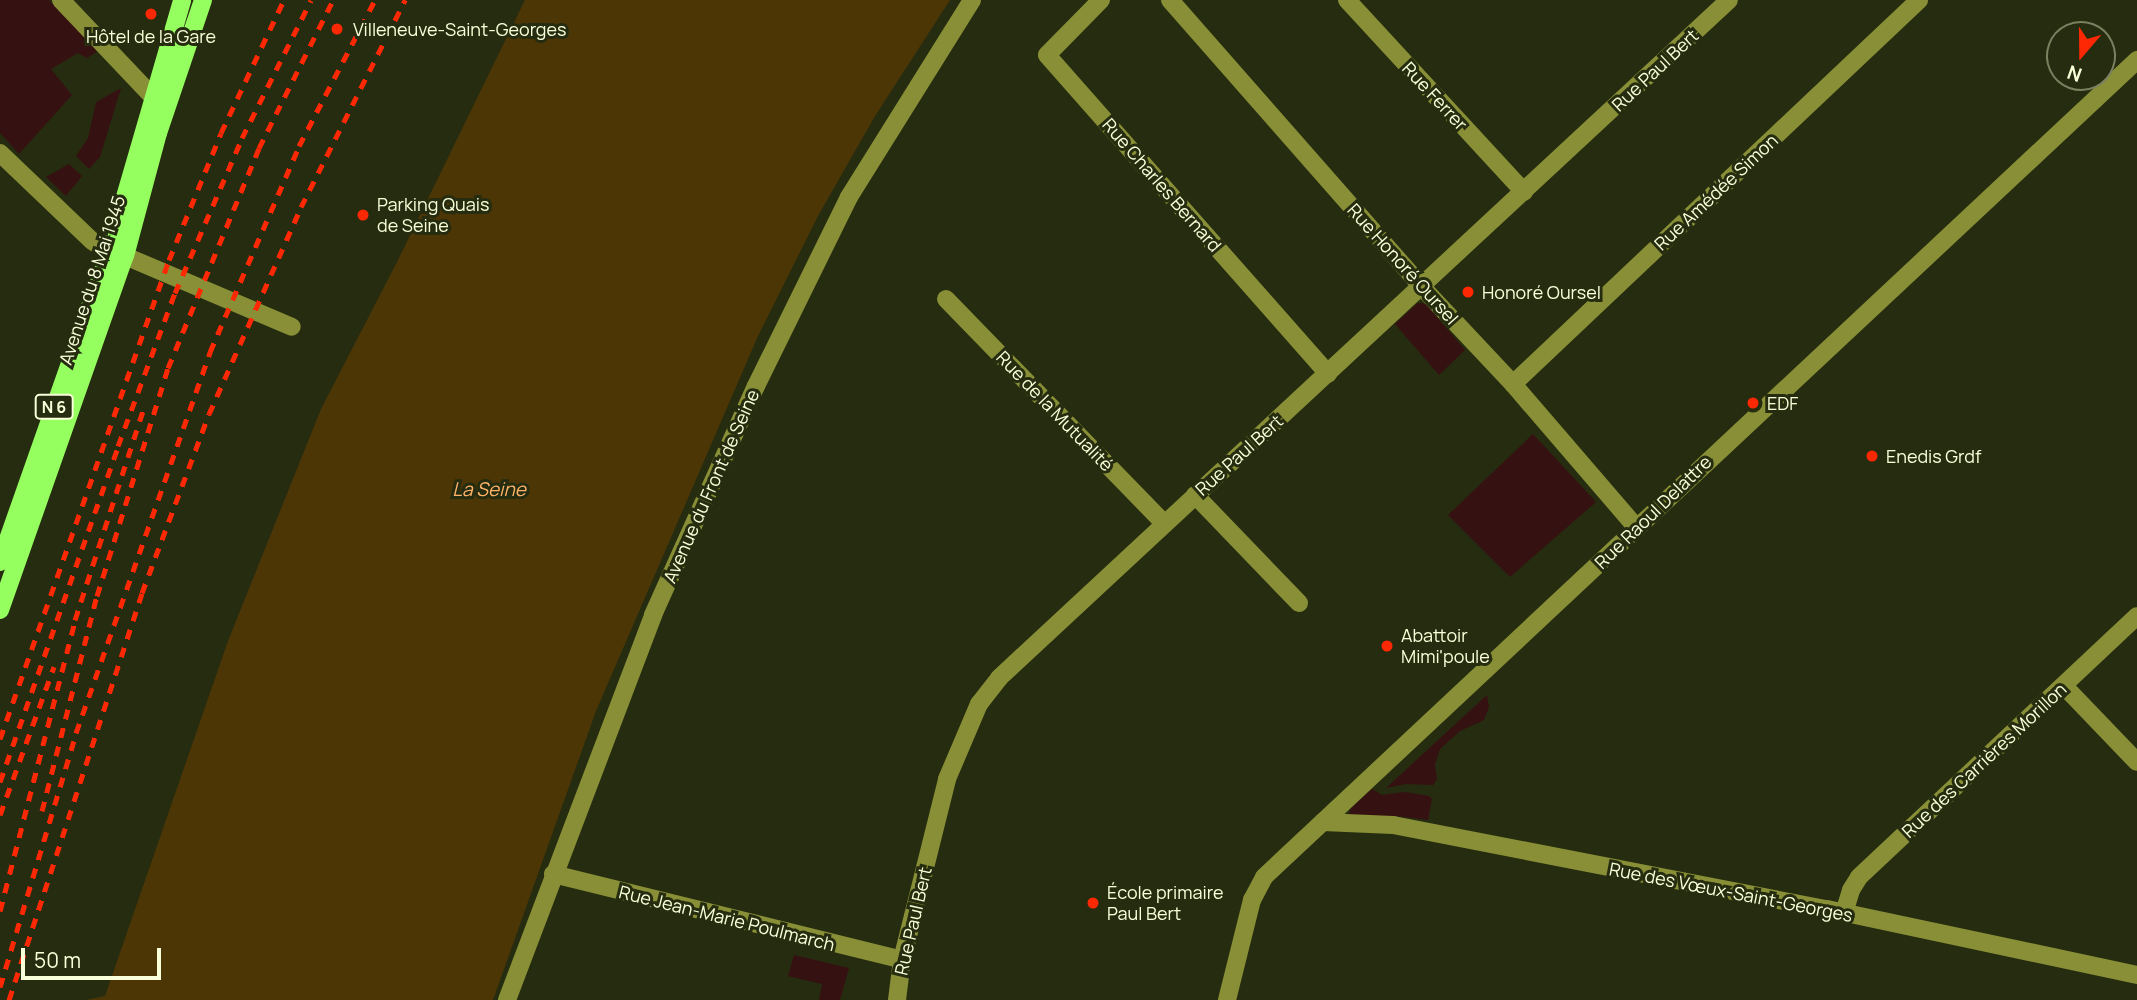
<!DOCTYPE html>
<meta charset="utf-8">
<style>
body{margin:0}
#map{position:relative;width:2137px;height:1000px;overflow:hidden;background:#262c0f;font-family:Manrope,sans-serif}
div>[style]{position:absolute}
.green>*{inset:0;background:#361111}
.water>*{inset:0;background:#4d3606}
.minor>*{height:18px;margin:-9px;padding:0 9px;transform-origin:9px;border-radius:9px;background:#888f36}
.major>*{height:18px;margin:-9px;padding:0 9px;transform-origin:9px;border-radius:9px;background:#96ff60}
.rail>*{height:5px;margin-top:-2.5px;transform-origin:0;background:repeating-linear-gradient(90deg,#ff2805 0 10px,transparent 0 19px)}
.dots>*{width:19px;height:19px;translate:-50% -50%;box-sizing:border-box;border:4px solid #262c0f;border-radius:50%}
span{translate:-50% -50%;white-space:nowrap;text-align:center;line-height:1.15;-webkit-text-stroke:6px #262c0f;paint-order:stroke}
.shield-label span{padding:2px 5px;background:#262c0f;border:2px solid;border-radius:5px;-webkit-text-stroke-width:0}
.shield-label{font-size:16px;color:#f9ffd9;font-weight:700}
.poi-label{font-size:18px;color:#f9ffd9}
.left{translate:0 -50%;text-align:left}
.street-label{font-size:18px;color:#f9ffd9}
.water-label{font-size:19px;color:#ffb367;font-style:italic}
.north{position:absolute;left:2046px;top:21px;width:70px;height:70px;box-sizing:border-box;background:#262c0f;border:2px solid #7a8060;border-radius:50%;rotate:200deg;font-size:19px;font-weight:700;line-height:28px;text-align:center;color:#f9ffd9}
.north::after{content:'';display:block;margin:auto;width:24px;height:32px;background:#ff2805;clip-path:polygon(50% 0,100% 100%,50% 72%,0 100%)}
.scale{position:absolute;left:21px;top:948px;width:140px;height:32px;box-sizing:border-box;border:4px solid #f9ffd9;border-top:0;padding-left:9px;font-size:21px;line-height:24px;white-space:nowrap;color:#f9ffd9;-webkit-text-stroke:5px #262c0f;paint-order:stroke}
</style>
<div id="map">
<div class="green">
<div style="clip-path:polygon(0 0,49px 0,98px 51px,87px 58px,78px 53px,51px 69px,72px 95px,19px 154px,0 133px)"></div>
<div style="clip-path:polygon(121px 88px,100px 157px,89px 169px,76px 156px,88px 138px,96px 102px)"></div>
<div style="clip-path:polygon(69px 164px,82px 176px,66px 196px,46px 177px)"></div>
<div style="clip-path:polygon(1418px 303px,1426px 304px,1465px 350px,1439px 375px,1395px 324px)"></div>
<div style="clip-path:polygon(1533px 434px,1596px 502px,1510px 577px,1448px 515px)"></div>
<div style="clip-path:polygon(1487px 695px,1489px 707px,1484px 720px,1460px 731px,1440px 749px,1435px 764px,1437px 779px,1433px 785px,1406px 784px,1386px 788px)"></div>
<div style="clip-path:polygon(1372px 789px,1382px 795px,1405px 792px,1429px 796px,1432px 799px,1428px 820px,1396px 816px,1348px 817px,1351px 808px)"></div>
<div style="clip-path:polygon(794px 955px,849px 968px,840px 1000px,819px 1000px,822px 984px,788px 976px)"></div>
</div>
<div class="water">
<div style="clip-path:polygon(525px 0,950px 0,875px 116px,818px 216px,758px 336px,596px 711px,493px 1000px,86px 1000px,105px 996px,228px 641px,321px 409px,397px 262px)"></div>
</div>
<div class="minor">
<div style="left:61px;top:0;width:132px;rotate:46.5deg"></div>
<div style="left:1101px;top:0;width:77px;rotate:134.5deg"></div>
<div style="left:1047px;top:55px;width:425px;rotate:48.6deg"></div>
<div style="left:1170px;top:0;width:381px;rotate:48.7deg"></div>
<div style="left:1421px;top:286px;width:134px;rotate:46.8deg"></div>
<div style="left:1513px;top:384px;width:190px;rotate:49.3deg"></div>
<div style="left:1347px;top:0;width:261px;rotate:47.3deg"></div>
<div style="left:0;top:153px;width:127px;rotate:43.7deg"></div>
<div style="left:92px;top:241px;width:20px;rotate:33deg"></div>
<div style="left:125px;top:256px;width:181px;rotate:23deg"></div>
<div style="left:946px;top:299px;width:313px;rotate:45.8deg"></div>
<div style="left:1513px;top:384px;width:559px;rotate:-43.4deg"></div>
<div style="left:1195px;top:495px;width:150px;rotate:46.1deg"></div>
<div style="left:2064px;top:686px;width:105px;rotate:46.2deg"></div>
<div style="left:1323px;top:822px;width:70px;rotate:2.5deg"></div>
<div style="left:1393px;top:825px;width:442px;rotate:11deg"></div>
<div style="left:1827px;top:909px;width:317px;rotate:12deg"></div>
<div style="left:553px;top:874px;width:359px;rotate:13.8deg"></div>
<div style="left:1844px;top:913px;width:24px;rotate:-73deg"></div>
<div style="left:1851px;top:890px;width:15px;rotate:-58deg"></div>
<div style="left:1859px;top:877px;width:381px;rotate:-43.2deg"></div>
<div style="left:507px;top:1000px;width:412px;rotate:-69.2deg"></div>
<div style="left:653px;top:615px;width:251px;rotate:-65.8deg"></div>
<div style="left:756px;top:386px;width:211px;rotate:-63.8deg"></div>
<div style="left:849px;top:197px;width:232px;rotate:-58deg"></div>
<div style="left:897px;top:1000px;width:40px;rotate:-82.9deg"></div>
<div style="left:902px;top:960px;width:187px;rotate:-76deg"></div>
<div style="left:947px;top:779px;width:82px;rotate:-66.9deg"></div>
<div style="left:979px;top:704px;width:33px;rotate:-52deg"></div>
<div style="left:999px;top:678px;width:996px;rotate:-42.88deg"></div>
<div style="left:1227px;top:1000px;width:103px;rotate:-76deg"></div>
<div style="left:1252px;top:900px;width:26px;rotate:-62deg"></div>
<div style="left:1264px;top:877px;width:1196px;rotate:-43.1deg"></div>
</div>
<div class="major">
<div style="left:0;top:562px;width:329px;rotate:-70.6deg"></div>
<div style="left:109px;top:252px;width:262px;rotate:-73.8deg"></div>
<div style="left:0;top:610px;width:375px;rotate:-70.6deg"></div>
<div style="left:125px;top:256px;width:127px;rotate:-75deg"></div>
<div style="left:158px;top:133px;width:140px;rotate:-71.3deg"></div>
</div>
<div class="rail">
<div style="left:0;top:739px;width:508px;rotate:-70.57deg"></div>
<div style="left:169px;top:260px;width:137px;rotate:-67.7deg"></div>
<div style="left:221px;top:133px;width:147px;rotate:-64.7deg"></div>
<div style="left:0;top:782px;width:356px;rotate:-70.6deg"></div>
<div style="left:118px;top:446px;width:163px;rotate:-69.6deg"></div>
<div style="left:175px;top:293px;width:169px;rotate:-66.6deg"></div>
<div style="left:242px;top:138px;width:154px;rotate:-63.4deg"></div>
<div style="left:42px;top:811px;width:222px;rotate:-75.7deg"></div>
<div style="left:97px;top:596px;width:239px;rotate:-72.7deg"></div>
<div style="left:168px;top:368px;width:238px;rotate:-67.5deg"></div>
<div style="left:259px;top:148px;width:165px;rotate:-63.4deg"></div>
<div style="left:0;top:815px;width:158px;rotate:-70deg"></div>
<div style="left:0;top:911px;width:301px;rotate:-75.5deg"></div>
<div style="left:75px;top:620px;width:227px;rotate:-72deg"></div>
<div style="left:0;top:987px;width:265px;rotate:-73.3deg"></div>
<div style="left:76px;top:733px;width:404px;rotate:-70.6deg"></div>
<div style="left:210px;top:352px;width:224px;rotate:-66.6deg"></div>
<div style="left:299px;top:146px;width:165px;rotate:-62.5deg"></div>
<div style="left:9px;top:1000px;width:428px;rotate:-71.9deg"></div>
<div style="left:142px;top:593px;width:191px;rotate:-69.5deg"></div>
<div style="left:209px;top:414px;width:227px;rotate:-66deg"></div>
<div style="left:301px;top:207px;width:232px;rotate:-63.3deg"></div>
</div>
<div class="dots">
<div style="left:151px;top:14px;background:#ff2805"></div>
<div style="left:337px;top:29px;background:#ff2805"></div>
<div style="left:363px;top:215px;background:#ff2805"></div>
<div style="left:1468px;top:292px;background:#ff2805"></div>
<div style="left:1753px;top:403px;background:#ff2805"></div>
<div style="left:1872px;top:456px;background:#ff2805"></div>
<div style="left:1387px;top:646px;background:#ff2805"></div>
<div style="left:1093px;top:903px;background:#ff2805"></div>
</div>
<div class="shield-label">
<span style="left:54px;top:407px">N 6</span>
</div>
<div class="poi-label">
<span class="left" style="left:353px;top:29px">Villeneuve-Saint-Georges</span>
<span style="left:151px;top:36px">Hôtel de la Gare</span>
<span class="left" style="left:377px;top:215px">Parking Quais<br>de Seine</span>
<span class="left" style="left:1482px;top:292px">Honoré Oursel</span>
<span class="left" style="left:1767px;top:403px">EDF</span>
<span class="left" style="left:1886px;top:456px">Enedis Grdf</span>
<span class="left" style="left:1401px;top:646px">Abattoir<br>Mimi'poule</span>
<span class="left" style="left:1107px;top:903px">École primaire<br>Paul Bert</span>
</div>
<div class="street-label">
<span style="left:1655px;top:70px;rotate:-43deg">Rue Paul Bert</span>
<span style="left:1435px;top:96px;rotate:47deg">Rue Ferrer</span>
<span style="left:1162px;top:185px;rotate:49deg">Rue Charles Bernard</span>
<span style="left:1716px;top:192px;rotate:-43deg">Rue Amédée Simon</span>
<span style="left:1403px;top:264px;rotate:48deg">Rue Honoré Oursel</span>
<span style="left:92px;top:280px;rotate:-72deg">Avenue du 8 Mai 1945</span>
<span style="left:1055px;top:411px;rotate:46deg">Rue de la Mutualité</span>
<span style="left:1239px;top:455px;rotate:-42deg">Rue Paul Bert</span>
<span style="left:711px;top:486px;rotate:-66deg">Avenue du Front de Seine</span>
<span style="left:1653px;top:512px;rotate:-44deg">Rue Raoul Delattre</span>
<span style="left:1984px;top:760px;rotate:-43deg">Rue des Carrières Morillon</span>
<span style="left:1731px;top:892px;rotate:11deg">Rue des Vœux-Saint-Georges</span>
<span style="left:727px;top:918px;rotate:14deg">Rue Jean-Marie Poulmarch</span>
<span style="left:913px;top:921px;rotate:-77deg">Rue Paul Bert</span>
</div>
<div class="water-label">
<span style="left:489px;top:490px">La Seine</span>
</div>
<div class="north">N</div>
<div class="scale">50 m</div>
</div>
